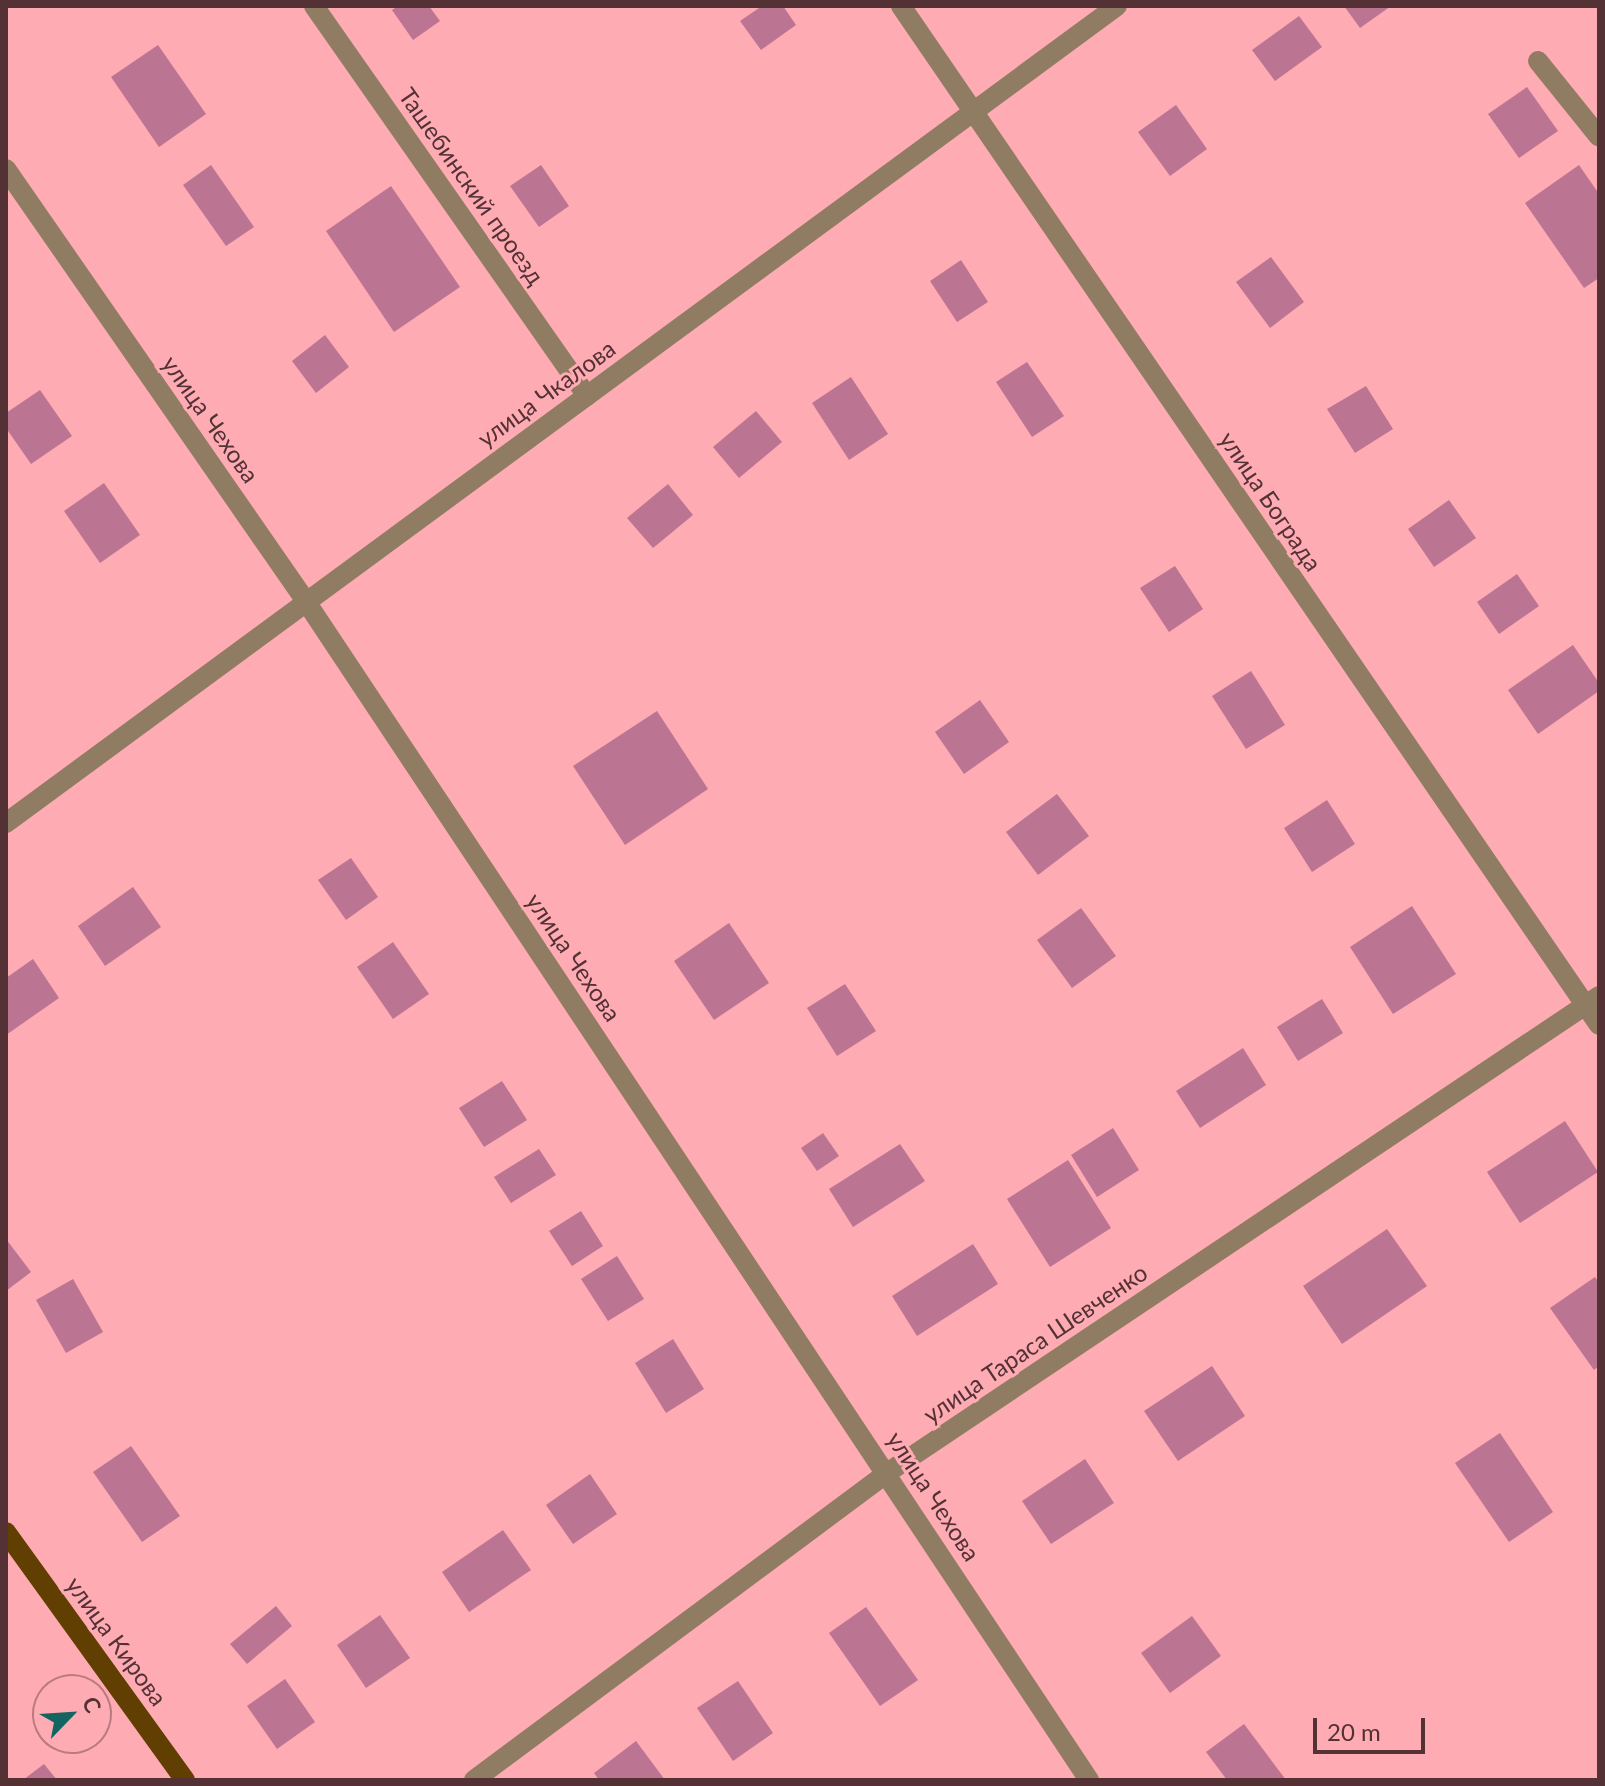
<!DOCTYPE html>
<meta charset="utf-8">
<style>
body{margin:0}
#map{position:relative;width:1605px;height:1786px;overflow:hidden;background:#feabb3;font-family:Lato,sans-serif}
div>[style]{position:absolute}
.building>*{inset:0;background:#bc7493}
.minor>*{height:20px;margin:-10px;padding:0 10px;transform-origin:10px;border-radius:10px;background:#907c62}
.major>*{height:20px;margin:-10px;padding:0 10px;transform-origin:10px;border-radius:10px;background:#613e01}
span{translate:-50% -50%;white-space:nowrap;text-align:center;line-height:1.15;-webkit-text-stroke:6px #feabb3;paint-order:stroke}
.street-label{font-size:24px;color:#533135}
.frame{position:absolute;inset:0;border:8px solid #533135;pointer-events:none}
.north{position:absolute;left:32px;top:1674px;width:80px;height:80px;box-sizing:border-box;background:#feabb3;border:2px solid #ba7a81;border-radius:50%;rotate:65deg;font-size:22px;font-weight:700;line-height:32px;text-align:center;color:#533135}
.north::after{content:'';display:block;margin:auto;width:28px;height:36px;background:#146462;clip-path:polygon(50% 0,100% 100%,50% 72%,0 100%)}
.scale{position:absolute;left:1313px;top:1718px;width:112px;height:36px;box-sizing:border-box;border:4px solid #533135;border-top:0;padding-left:10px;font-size:24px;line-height:28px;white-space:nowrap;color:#533135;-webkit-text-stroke:6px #feabb3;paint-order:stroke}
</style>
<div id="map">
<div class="building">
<div style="clip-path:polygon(398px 6px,429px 6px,440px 21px,413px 40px,392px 10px)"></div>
<div style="clip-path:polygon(762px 6px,783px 6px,796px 25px,761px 50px,740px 21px)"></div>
<div style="clip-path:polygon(1344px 6px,1391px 6px,1360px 28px)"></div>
<div style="clip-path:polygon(1299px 16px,1322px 47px,1275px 81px,1252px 50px)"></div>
<div style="clip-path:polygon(158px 45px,206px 114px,159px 147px,111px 77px)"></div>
<div style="clip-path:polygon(1527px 87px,1558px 131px,1519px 158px,1488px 114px)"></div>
<div style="clip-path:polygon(1176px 105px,1207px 149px,1170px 176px,1138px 132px)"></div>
<div style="clip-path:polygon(211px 165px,254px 227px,226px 246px,183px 185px)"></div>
<div style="clip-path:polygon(541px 165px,569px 206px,539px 227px,510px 186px)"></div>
<div style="clip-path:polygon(1579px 165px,1599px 194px,1599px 278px,1584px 288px,1525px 203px)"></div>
<div style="clip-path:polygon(391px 186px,460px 287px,394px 332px,326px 231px)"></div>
<div style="clip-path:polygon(1271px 257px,1304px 302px,1270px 328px,1236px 282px)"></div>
<div style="clip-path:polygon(961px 260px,988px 302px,957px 322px,930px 281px)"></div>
<div style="clip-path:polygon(325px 335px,349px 367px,316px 393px,292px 361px)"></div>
<div style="clip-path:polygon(1027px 362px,1064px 416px,1032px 437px,996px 382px)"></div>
<div style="clip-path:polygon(851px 377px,888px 434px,849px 460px,812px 403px)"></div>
<div style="clip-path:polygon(1366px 386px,1393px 429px,1355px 453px,1327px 409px)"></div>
<div style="clip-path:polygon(40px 390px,72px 436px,31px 464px,6px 428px,6px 413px)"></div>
<div style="clip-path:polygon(756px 411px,782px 442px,739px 478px,713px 447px)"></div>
<div style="clip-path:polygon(104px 483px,140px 535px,100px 563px,64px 511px)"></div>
<div style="clip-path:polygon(668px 484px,693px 515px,653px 548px,627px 518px)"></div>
<div style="clip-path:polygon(1449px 500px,1476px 538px,1434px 567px,1408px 529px)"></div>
<div style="clip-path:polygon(1175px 566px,1203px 609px,1169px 632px,1140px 588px)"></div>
<div style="clip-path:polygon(1517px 574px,1539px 606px,1499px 634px,1477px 602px)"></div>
<div style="clip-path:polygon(1573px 645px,1599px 683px,1599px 691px,1538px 734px,1508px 690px)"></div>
<div style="clip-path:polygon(1251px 671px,1285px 725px,1246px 749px,1212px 696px)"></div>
<div style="clip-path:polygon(980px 700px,1009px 742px,964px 774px,935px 732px)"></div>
<div style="clip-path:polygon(657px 711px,708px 789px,625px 845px,573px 766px)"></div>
<div style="clip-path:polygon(1057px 794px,1089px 836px,1038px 875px,1006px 832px)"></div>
<div style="clip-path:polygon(1327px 800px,1355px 844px,1312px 872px,1284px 828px)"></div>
<div style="clip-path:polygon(351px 858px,378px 897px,346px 920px,318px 880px)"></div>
<div style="clip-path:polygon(133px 887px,161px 927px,105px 966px,78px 926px)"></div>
<div style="clip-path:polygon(1412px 906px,1456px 974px,1393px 1014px,1350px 947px)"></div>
<div style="clip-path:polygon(1081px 908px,1116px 956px,1072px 988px,1037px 940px)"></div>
<div style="clip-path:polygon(729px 923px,769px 983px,714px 1020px,674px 961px)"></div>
<div style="clip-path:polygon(393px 942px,429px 994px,393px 1019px,357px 967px)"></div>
<div style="clip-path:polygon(33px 959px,59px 998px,6px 1035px,6px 978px)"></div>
<div style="clip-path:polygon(845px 984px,876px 1031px,837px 1056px,807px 1008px)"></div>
<div style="clip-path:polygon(1322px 999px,1343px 1033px,1298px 1061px,1277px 1027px)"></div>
<div style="clip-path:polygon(1243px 1048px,1266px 1085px,1200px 1128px,1176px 1091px)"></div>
<div style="clip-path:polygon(502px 1081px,527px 1120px,484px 1147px,459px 1108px)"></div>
<div style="clip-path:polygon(1565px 1121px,1598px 1172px,1520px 1223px,1487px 1172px)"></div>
<div style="clip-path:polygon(1113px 1128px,1139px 1170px,1097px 1197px,1071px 1155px)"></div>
<div style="clip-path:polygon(823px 1133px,839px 1156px,817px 1171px,801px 1148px)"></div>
<div style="clip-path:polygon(900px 1144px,925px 1181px,853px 1227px,829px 1189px)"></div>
<div style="clip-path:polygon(539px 1149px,556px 1175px,511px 1203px,494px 1177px)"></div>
<div style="clip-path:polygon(1068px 1160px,1111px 1228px,1050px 1267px,1007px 1199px)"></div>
<div style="clip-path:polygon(581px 1211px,603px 1246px,572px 1266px,549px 1231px)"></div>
<div style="clip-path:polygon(1387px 1229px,1427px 1286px,1342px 1344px,1303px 1286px)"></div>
<div style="clip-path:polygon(6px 1239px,31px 1272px,6px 1291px)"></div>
<div style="clip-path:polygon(973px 1244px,998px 1284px,917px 1336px,892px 1296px)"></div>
<div style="clip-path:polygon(617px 1256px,644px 1299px,608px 1321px,581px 1279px)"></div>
<div style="clip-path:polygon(1595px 1277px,1599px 1283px,1599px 1366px,1594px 1370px,1550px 1308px)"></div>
<div style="clip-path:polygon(73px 1279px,103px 1332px,66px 1353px,36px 1300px)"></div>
<div style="clip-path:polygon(673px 1339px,704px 1389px,666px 1413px,635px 1363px)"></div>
<div style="clip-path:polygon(1212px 1366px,1245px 1416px,1178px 1461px,1144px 1411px)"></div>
<div style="clip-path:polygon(1500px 1433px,1553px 1512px,1509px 1542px,1455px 1463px)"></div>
<div style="clip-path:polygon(131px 1446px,180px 1516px,142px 1542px,93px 1472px)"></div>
<div style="clip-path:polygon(1085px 1459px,1114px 1503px,1051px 1544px,1022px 1501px)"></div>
<div style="clip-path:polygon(590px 1474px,617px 1514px,573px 1544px,546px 1505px)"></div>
<div style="clip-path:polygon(503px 1530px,531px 1570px,469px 1612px,442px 1572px)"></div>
<div style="clip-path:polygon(276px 1606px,292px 1626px,247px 1664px,230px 1644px)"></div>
<div style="clip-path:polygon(866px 1607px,918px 1680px,880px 1706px,829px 1633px)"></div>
<div style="clip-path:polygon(380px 1615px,410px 1658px,366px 1688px,337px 1645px)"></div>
<div style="clip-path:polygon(1192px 1616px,1221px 1656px,1170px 1693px,1141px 1653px)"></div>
<div style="clip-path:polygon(285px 1679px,315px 1722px,277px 1749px,247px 1706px)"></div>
<div style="clip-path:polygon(738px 1681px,773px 1733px,733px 1761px,697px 1708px)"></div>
<div style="clip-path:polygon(1244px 1724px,1286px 1780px,1227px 1780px,1206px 1752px)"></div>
<div style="clip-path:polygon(636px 1741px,665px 1780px,599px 1780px,594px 1773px)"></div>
<div style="clip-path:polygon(44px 1764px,57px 1780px,23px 1780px)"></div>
</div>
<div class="minor">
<div style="left:314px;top:6px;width:476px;rotate:55deg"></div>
<div style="left:901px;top:6px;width:1235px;rotate:55.59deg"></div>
<div style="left:1538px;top:61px;width:97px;rotate:51.2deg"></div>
<div style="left:6px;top:169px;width:525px;rotate:55.25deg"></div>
<div style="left:305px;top:600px;width:1417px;rotate:56.4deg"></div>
<div style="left:6px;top:823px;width:1379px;rotate:-36.33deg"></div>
<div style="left:474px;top:1780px;width:515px;rotate:-36.62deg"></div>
<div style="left:887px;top:1473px;width:857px;rotate:-33.82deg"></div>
</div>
<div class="major">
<div style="left:6px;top:1532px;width:306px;rotate:54.2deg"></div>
</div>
<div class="street-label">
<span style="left:472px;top:186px;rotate:55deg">Ташебинский проезд</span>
<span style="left:546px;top:393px;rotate:-36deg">улица Чкалова</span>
<span style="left:211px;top:419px;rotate:55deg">улица Чехова</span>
<span style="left:1271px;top:501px;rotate:56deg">улица Бограда</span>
<span style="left:574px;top:957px;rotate:56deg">улица Чехова</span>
<span style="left:1035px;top:1343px;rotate:-34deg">улица Тараса Шевченко</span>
<span style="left:934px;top:1496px;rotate:57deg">улица Чехова</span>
<span style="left:117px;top:1641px;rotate:54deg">улица Кирова</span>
</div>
<div class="frame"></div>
<div class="north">С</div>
<div class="scale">20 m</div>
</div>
